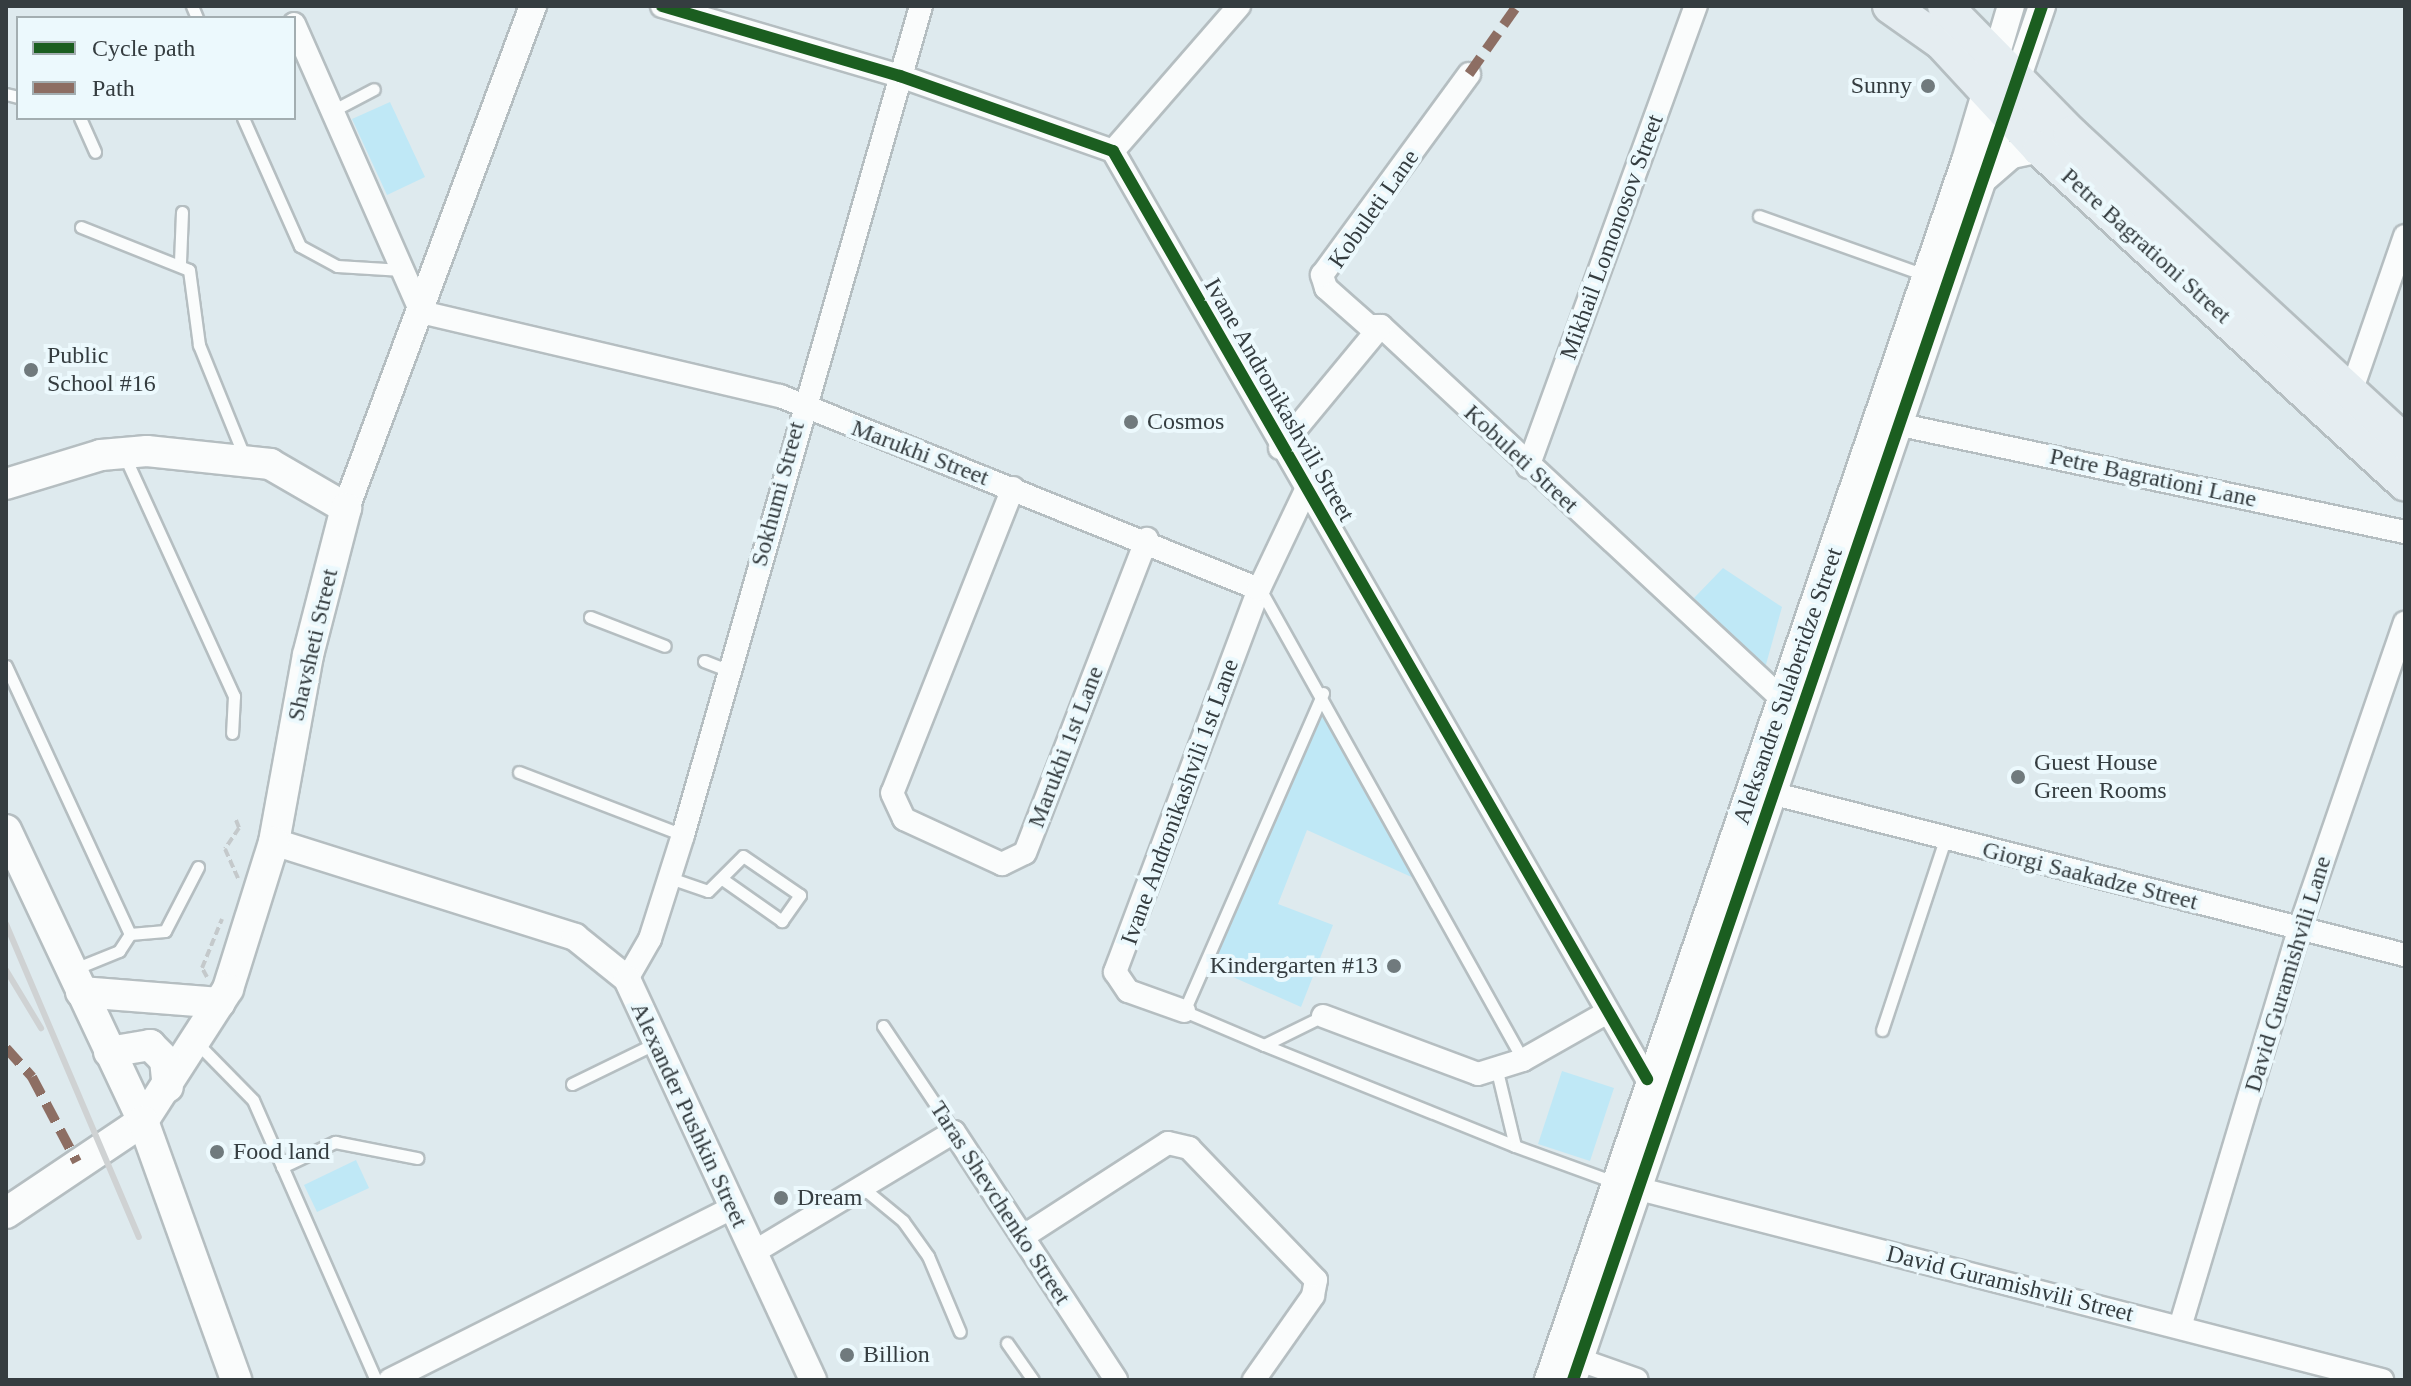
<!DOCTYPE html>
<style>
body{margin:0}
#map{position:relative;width:2411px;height:1386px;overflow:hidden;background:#deeaee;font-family:Georgia,serif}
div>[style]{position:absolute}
.green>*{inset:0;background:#bfe8f6}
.path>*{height:4px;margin-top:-2px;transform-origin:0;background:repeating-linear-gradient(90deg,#c4c9cb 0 8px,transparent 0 12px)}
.roads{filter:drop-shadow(2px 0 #b5bec1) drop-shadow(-2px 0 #b5bec1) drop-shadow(0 2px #b5bec1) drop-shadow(0 -2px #b5bec1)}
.service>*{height:11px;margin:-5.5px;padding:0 5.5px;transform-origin:5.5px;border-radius:5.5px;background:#fafcfc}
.minor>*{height:22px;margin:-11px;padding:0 11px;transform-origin:11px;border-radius:11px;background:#fafcfc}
.tertiary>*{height:26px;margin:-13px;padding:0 13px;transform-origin:13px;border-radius:13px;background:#fafcfc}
.secondary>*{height:30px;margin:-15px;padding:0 15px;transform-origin:15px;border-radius:15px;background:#fafcfc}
.primary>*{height:34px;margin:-17px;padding:0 17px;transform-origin:17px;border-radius:17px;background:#e5edf1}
.rail>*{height:6px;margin:-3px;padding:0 3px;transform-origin:3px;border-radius:3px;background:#cfd2d3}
.quiet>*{height:10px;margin-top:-5px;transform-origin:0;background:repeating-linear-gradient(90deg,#8d6e63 0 20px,transparent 0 30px)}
.cycleway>*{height:12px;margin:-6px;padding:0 6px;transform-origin:6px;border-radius:6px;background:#1b5e20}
.dots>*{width:22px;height:22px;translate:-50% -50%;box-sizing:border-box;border:4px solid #ecf9fd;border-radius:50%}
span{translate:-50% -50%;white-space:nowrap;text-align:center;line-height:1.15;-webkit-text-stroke:8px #ecf9fd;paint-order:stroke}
.poi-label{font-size:24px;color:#353d40}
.right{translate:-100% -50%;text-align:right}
.left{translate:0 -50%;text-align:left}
.street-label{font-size:24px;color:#353d40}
.frame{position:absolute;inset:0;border:8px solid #353d40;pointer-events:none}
.legend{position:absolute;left:16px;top:16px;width:280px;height:104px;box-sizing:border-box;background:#ecf9fd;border:2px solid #a3aeb1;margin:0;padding:10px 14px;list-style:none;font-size:24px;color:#353d40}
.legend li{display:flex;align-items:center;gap:16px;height:40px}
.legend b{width:40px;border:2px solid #a3aeb1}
</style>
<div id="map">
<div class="green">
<div style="clip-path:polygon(390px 102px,425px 177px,387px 195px,352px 119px)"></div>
<div style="clip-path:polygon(1723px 568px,1782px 607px,1765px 668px,1694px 598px)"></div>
<div style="clip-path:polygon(1323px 693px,1427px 884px,1307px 830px,1278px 904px,1333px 925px,1301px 1007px,1208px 966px)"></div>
<div style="clip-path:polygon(1562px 1071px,1614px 1088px,1590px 1161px,1538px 1144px)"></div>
<div style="clip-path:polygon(356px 1160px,369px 1188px,317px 1212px,304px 1185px)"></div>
</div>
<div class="path">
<div style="left:236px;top:820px;width:9px;rotate:69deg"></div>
<div style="left:239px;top:828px;width:25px;rotate:124deg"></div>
<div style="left:225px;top:849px;width:32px;rotate:66deg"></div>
<div style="left:207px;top:977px;width:10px;rotate:-119deg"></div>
<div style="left:202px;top:968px;width:53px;rotate:-67.8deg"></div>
</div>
<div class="roads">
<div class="service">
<div style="left:192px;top:6px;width:13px;rotate:67deg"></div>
<div style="left:6px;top:94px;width:12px;rotate:14deg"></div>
<div style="left:332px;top:111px;width:47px;rotate:-27.6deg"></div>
<div style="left:80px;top:118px;width:37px;rotate:66deg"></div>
<div style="left:243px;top:118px;width:140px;rotate:66deg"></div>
<div style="left:300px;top:246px;width:42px;rotate:28.4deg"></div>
<div style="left:337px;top:266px;width:65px;rotate:3.5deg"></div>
<div style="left:1759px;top:216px;width:176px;rotate:19.6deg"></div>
<div style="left:81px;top:227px;width:116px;rotate:21.7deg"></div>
<div style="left:189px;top:270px;width:76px;rotate:82.4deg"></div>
<div style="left:199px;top:345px;width:120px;rotate:67.9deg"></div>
<div style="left:180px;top:262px;width:50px;rotate:-87.7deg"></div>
<div style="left:125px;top:457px;width:263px;rotate:65.5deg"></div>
<div style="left:234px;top:696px;width:37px;rotate:93deg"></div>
<div style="left:1260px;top:589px;width:539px;rotate:60.82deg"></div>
<div style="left:590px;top:617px;width:80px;rotate:21.1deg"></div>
<div style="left:704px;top:661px;width:28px;rotate:21deg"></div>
<div style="left:6px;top:666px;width:295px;rotate:65.2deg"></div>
<div style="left:130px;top:934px;width:20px;rotate:123deg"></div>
<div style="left:119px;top:951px;width:51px;rotate:158deg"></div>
<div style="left:1323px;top:693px;width:347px;rotate:113.6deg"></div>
<div style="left:1184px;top:1011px;width:87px;rotate:23deg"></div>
<div style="left:1264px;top:1045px;width:66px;rotate:-26.2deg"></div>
<div style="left:519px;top:772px;width:176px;rotate:21deg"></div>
<div style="left:670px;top:878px;width:40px;rotate:18.9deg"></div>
<div style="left:708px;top:891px;width:49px;rotate:-45deg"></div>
<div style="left:743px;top:856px;width:69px;rotate:34.4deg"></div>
<div style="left:800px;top:895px;width:32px;rotate:125deg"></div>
<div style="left:782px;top:921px;width:70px;rotate:-144.9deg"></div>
<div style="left:130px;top:934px;width:35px;rotate:-5deg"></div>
<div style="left:165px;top:931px;width:72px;rotate:-62.7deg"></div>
<div style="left:883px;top:1026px;width:128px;rotate:56.2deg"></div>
<div style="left:1882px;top:1030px;width:201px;rotate:-71.7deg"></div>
<div style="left:198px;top:1044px;width:78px;rotate:45.5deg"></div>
<div style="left:253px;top:1100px;width:306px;rotate:66.3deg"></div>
<div style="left:1264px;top:1045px;width:271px;rotate:21.9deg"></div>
<div style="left:1497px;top:1071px;width:77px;rotate:76.5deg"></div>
<div style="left:1515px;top:1146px;width:105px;rotate:20deg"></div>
<div style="left:572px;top:1084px;width:93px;rotate:-26deg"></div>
<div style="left:282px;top:1167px;width:59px;rotate:-25.3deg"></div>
<div style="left:335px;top:1142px;width:84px;rotate:11deg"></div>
<div style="left:863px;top:1188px;width:52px;rotate:39.5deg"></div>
<div style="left:903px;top:1221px;width:43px;rotate:54.5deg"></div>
<div style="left:928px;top:1256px;width:82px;rotate:67.2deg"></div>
<div style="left:1007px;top:1343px;width:45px;rotate:54.9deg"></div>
</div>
<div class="minor">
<div style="left:662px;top:6px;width:248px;rotate:16.4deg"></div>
<div style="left:900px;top:76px;width:226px;rotate:19.4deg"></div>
<div style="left:1113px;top:151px;width:1071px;rotate:60.08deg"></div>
<div style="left:294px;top:24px;width:315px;rotate:66.2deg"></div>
<div style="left:421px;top:312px;width:369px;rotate:13.2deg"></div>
<div style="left:780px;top:396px;width:516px;rotate:21.95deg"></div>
<div style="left:1113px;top:151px;width:192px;rotate:-49deg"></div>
<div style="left:1381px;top:326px;width:545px;rotate:42.92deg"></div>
<div style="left:1381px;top:326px;width:12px;rotate:180deg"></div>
<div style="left:1369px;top:326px;width:57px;rotate:-138.5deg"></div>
<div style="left:1326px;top:288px;width:14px;rotate:-107deg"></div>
<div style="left:1322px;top:275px;width:249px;rotate:-53.8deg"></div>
<div style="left:2351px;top:392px;width:165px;rotate:-70.9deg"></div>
<div style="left:1901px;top:425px;width:515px;rotate:11.99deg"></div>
<div style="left:1280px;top:448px;width:158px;rotate:-50.4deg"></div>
<div style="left:1528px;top:467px;width:491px;rotate:-70deg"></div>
<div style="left:1013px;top:488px;width:328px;rotate:111.6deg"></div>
<div style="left:892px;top:793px;width:29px;rotate:65deg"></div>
<div style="left:904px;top:819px;width:108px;rotate:24.7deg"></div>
<div style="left:1002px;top:864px;width:25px;rotate:-26deg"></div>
<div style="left:1025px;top:853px;width:337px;rotate:-68.8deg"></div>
<div style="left:1775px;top:794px;width:650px;rotate:14.34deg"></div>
<div style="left:627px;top:979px;width:46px;rotate:-60.1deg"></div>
<div style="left:650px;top:939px;width:109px;rotate:-72.4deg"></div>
<div style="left:683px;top:835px;width:862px;rotate:-73.98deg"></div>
<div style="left:1184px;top:1011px;width:59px;rotate:-160.3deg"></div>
<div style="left:1128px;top:991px;width:23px;rotate:-124deg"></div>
<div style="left:1115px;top:972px;width:409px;rotate:-69.4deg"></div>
<div style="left:1259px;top:589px;width:107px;rotate:-64.6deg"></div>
<div style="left:1323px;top:1016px;width:165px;rotate:20.5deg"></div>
<div style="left:1478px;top:1074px;width:47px;rotate:-17.3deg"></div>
<div style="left:1523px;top:1060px;width:95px;rotate:-29.5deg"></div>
<div style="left:1624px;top:1185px;width:783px;rotate:14.43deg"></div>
<div style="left:1024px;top:1236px;width:171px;rotate:-32.9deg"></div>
<div style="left:1168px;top:1143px;width:22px;rotate:13deg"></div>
<div style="left:1189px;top:1148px;width:183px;rotate:46.1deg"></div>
<div style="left:1316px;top:1280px;width:16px;rotate:101deg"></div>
<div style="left:1313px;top:1296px;width:103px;rotate:125.1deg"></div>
<div style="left:754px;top:1252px;width:233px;rotate:-31deg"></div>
<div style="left:954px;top:1132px;width:296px;rotate:56.8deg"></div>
<div style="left:2180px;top:1327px;width:414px;rotate:-73.3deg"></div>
<div style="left:2299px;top:930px;width:325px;rotate:-71deg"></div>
<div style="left:1580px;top:1360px;width:60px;rotate:19.3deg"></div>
<div style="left:390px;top:1380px;width:383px;rotate:-26.7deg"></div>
</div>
<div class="tertiary">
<div style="left:1984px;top:179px;width:37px;rotate:-41deg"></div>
<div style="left:2012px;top:155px;width:29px;rotate:-12deg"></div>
<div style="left:346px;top:508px;width:536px;rotate:-69.57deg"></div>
<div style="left:274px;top:842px;width:316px;rotate:17.5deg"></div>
<div style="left:575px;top:937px;width:67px;rotate:38.9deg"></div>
<div style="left:627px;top:979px;width:442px;rotate:65.1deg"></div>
<div style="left:1548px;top:1380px;width:1288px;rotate:-71.12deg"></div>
<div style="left:1965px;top:161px;width:162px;rotate:-73.5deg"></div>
<div style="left:1573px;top:1380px;width:1452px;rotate:-71.15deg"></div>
</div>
<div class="secondary">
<div style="left:6px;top:484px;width:99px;rotate:-17deg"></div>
<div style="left:101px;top:455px;width:46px;rotate:-5deg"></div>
<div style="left:147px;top:451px;width:124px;rotate:6deg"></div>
<div style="left:270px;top:464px;width:88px;rotate:30.1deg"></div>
<div style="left:346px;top:508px;width:152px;rotate:104.5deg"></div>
<div style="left:308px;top:655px;width:190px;rotate:100.3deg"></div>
<div style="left:274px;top:842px;width:154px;rotate:107.4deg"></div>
<div style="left:228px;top:989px;width:157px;rotate:122.8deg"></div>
<div style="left:143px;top:1121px;width:165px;rotate:146.1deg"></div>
<div style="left:6px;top:830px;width:322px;rotate:64.8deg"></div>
<div style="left:143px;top:1121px;width:275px;rotate:70.2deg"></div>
<div style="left:81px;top:992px;width:139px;rotate:4.5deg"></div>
<div style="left:109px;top:1052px;width:42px;rotate:-9.7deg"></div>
<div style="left:150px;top:1045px;width:21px;rotate:45deg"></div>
<div style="left:165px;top:1060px;width:27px;rotate:84deg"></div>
</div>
<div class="primary">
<div style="left:1890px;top:6px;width:62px;rotate:35.2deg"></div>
<div style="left:1941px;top:42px;width:146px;rotate:47.2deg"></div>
<div style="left:2040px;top:149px;width:495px;rotate:42.5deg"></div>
<div style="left:1945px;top:6px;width:180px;rotate:45.5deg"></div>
<div style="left:2071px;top:134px;width:454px;rotate:42.7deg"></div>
</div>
</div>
<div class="rail">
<div style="left:6px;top:924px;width:340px;rotate:67deg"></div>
<div style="left:6px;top:970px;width:68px;rotate:58.9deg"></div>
</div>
<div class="quiet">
<div style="left:1469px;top:74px;width:83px;rotate:-54.8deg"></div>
<div style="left:6px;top:1048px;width:39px;rotate:48deg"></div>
<div style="left:32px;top:1077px;width:96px;rotate:62.1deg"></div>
</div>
<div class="cycleway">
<div style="left:662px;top:6px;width:248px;rotate:16.4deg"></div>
<div style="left:900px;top:76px;width:226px;rotate:19.4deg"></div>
<div style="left:1113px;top:151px;width:1071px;rotate:60.08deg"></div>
<div style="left:1573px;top:1380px;width:1452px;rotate:-71.15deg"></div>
</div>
<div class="dots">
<div style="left:1928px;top:86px;background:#707a7d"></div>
<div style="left:31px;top:370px;background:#707a7d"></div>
<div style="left:1131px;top:422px;background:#707a7d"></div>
<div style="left:2018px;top:777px;background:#707a7d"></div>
<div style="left:1394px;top:966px;background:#707a7d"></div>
<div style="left:217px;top:1152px;background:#707a7d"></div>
<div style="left:781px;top:1198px;background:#707a7d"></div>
<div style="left:847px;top:1355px;background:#707a7d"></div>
</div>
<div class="poi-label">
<span class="right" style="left:1912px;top:86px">Sunny</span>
<span class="left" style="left:47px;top:370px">Public<br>School #16</span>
<span class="left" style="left:1147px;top:422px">Cosmos</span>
<span class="left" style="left:2034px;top:777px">Guest House<br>Green Rooms</span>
<span class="right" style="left:1378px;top:966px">Kindergarten #13</span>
<span class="left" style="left:233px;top:1152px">Food land</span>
<span class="left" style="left:797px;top:1198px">Dream</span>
<span class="left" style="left:863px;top:1355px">Billion</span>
</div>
<div class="street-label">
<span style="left:1374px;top:209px;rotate:-55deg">Kobuleti Lane</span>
<span style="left:1612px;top:237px;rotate:-70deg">Mikhail Lomonosov Street</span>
<span style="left:2146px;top:246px;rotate:42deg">Petre Bagrationi Street</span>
<span style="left:1279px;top:400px;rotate:60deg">Ivane Andronikashvili Street</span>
<span style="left:920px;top:453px;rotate:21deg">Marukhi Street</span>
<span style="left:1521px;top:459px;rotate:43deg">Kobuleti Street</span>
<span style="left:2153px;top:478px;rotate:12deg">Petre Bagrationi Lane</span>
<span style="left:778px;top:494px;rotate:-75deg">Sokhumi Street</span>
<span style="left:313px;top:645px;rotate:-77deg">Shavsheti Street</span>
<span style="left:1788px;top:686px;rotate:-71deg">Aleksandre Sulaberidze Street</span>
<span style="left:1066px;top:747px;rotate:-69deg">Marukhi 1st Lane</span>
<span style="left:1180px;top:802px;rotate:-70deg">Ivane Andronikashvili 1st Lane</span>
<span style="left:2090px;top:876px;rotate:14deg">Giorgi Saakadze Street</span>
<span style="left:2288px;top:974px;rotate:-73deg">David Guramishvili Lane</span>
<span style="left:689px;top:1115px;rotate:65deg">Alexander Pushkin Street</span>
<span style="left:1000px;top:1203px;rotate:57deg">Taras Shevchenko Street</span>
<span style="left:2010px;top:1284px;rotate:14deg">David Guramishvili Street</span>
</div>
<div class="frame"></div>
<ul class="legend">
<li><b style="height:10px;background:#1b5e20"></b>Cycle path</li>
<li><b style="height:10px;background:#8d6e63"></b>Path</li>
</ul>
</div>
